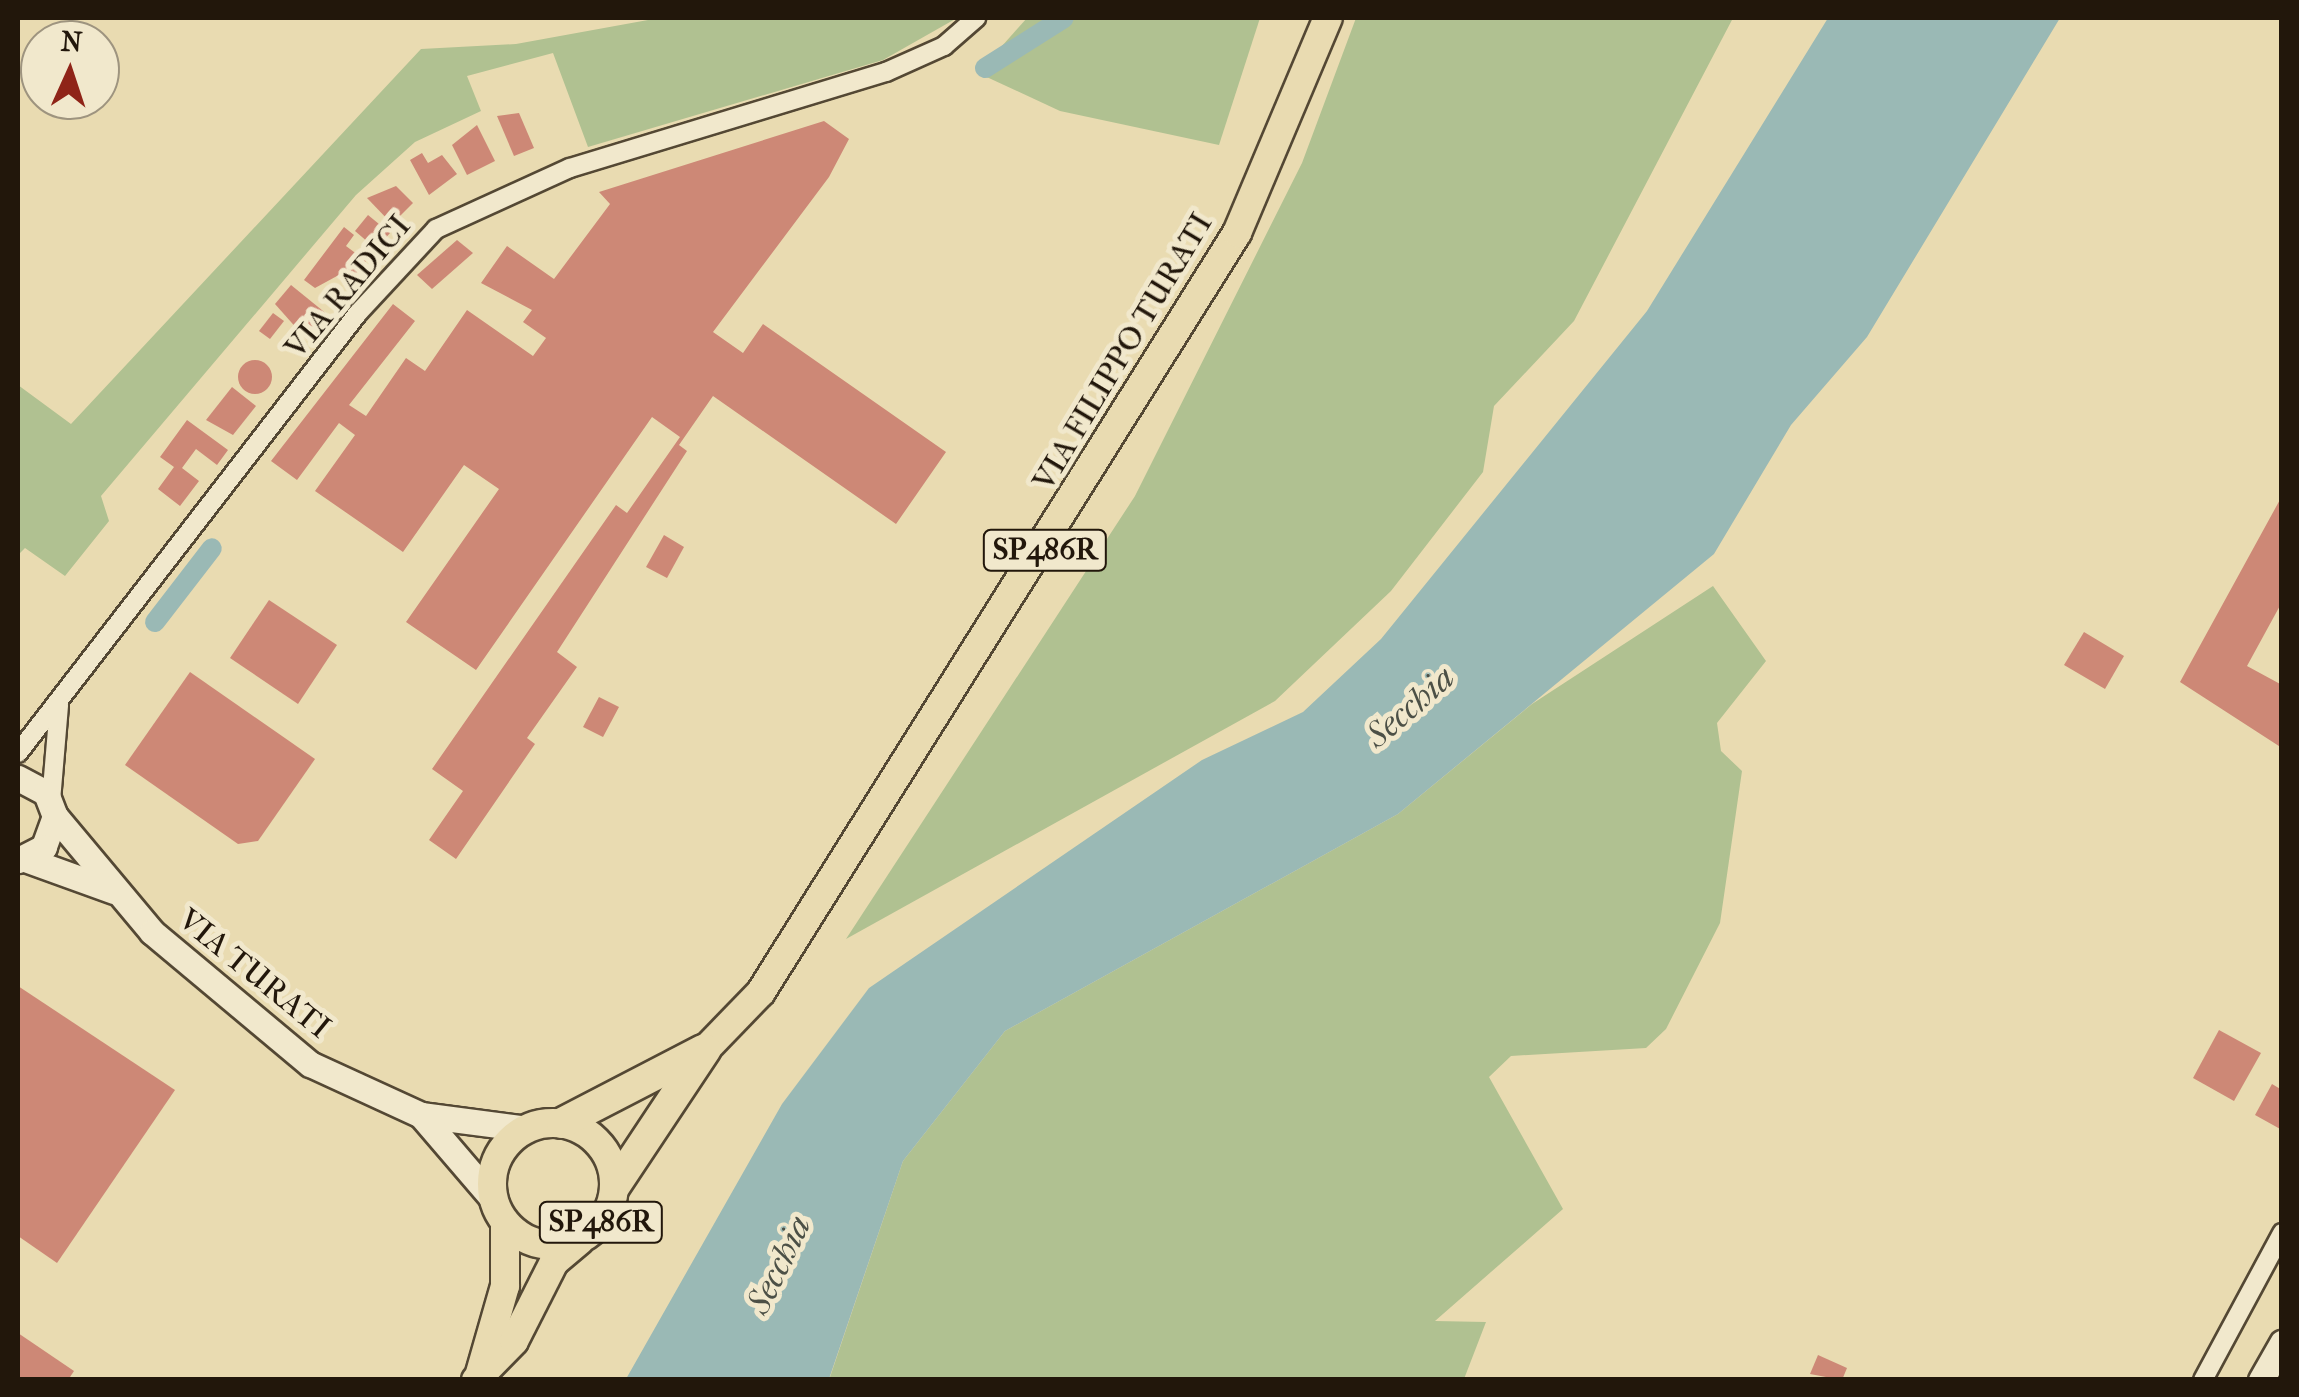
<!DOCTYPE html>
<style>
body{margin:0}
#map{position:relative;width:2299px;height:1397px;overflow:hidden;background:#e9dbb1;font-family:"IM FELL French Canon",serif}
div>[style]{position:absolute}
.green>*{inset:0;background:#b0c191}
.water>*{inset:0;background:#9ab9b5}
.canal>*{height:20px;margin:-10px;padding:0 10px;transform-origin:10px;border-radius:10px;background:#9ab9b5}
.building>*{inset:0;background:#cd8876}
.round{border-radius:50%}
.roads{filter:drop-shadow(2px 0 #544834) drop-shadow(-2px 0 #544834) drop-shadow(0 2px #544834) drop-shadow(0 -2px #544834)}
.street>*{height:18px;margin:-9px;padding:0 9px;transform-origin:9px;border-radius:9px;background:#f1e8cc}
.secondary>*{height:25px;margin:-12.5px;padding:0 12.5px;transform-origin:12.5px;border-radius:12.5px;background:#f1e8cc}
.primary>*{height:28px;margin:-14px;padding:0 14px;transform-origin:14px;border-radius:14px;background:#e9dbb1}
.primary>.ring{margin:-14px;padding:0;box-sizing:content-box;background:none;border:28px solid #e9dbb1;border-radius:50%}
.highway>*{height:30px;margin:-15px;padding:0 15px;transform-origin:15px;border-radius:15px;background:#e9dbb1}
span{translate:-50% -50%;white-space:nowrap;text-align:center;line-height:1.15;-webkit-text-stroke:10px #f1e8cc;paint-order:stroke}
.shield-label span{padding:2px 8px;background:#f1e8cc;border:2px solid;border-radius:8px;-webkit-text-stroke-width:0}
.shield-label{font-size:30px;color:#22170b;font-weight:700}
.street-label{font-size:32px;color:#22170b}
.water-label{font-size:35px;color:#4c5046;font-style:italic}
.frame{position:absolute;inset:0;border:20px solid #22170b;pointer-events:none}
.north{position:absolute;left:20px;top:20px;width:100px;height:100px;box-sizing:border-box;background:#f1e8cc;border:2px solid #9e947f;border-radius:50%;rotate:3deg;font-size:28px;font-weight:700;line-height:40px;text-align:center;color:#22170b}
.north::after{content:'';display:block;margin:auto;width:35px;height:45px;background:#8f2418;clip-path:polygon(50% 0,100% 100%,50% 72%,0 100%)}
</style>
<div id="map">
<div class="green">
<div style="clip-path:polygon(659px 18px,957px 18px,883px 60px,588px 147px,553px 53px,467px 76px,481px 111px,415px 142px,356px 195px,101px 496px,109px 521px,65px 576px,25px 548px,18px 555px,18px 385px,71px 424px,421px 49px,516px 44px)"></div>
<div style="clip-path:polygon(1027px 18px,1260px 18px,1219px 145px,1060px 111px,978px 73px)"></div>
<div style="clip-path:polygon(1356px 18px,1733px 18px,1574px 321px,1494px 406px,1483px 472px,1391px 591px,1275px 701px,846px 939px,1135px 496px,1302px 163px)"></div>
<div style="clip-path:polygon(1713px 586px,1766px 661px,1717px 723px,1721px 751px,1742px 771px,1720px 923px,1666px 1029px,1646px 1048px,1511px 1056px,1489px 1077px,1563px 1209px,1435px 1321px,1486px 1322px,1464px 1379px,829px 1380px,903px 1161px,1005px 1031px,1398px 814px,1532px 704px)"></div>
</div>
<div class="water">
<div style="clip-path:polygon(1828px 18px,2060px 18px,1867px 337px,1791px 425px,1714px 554px,1398px 814px,1005px 1031px,903px 1161px,829px 1379px,626px 1379px,782px 1104px,869px 988px,1202px 760px,1303px 712px,1381px 639px,1647px 311px)"></div>
</div>
<div class="canal">
<div style="left:985px;top:68px;width:93px;rotate:-32.3deg"></div>
<div style="left:155px;top:622px;width:93px;rotate:-52.4deg"></div>
</div>
<div class="building">
<div style="clip-path:polygon(519px 113px,534px 148px,514px 156px,497px 116px)"></div>
<div style="clip-path:polygon(824px 121px,849px 139px,829px 177px,713px 332px,743px 353px,763px 324px,946px 452px,896px 524px,713px 396px,679px 445px,687px 451px,557px 652px,577px 667px,527px 738px,535px 744px,456px 859px,429px 840px,463px 791px,432px 769px,616px 505px,627px 513px,680px 437px,652px 417px,476px 670px,406px 622px,499px 489px,464px 465px,403px 552px,315px 491px,355px 435px,339px 423px,297px 480px,271px 461px,393px 304px,415px 321px,349px 405px,366px 416px,406px 358px,425px 371px,467px 310px,533px 356px,546px 338px,523px 322px,532px 310px,481px 283px,507px 246px,554px 279px,610px 204px,599px 192px)"></div>
<div style="clip-path:polygon(477px 125px,495px 161px,467px 175px,452px 145px)"></div>
<div style="clip-path:polygon(422px 153px,428px 163px,442px 155px,457px 174px,429px 195px,410px 160px)"></div>
<div style="clip-path:polygon(396px 186px,413px 203px,392px 224px,367px 198px)"></div>
<div style="clip-path:polygon(368px 215px,390px 233px,376px 249px,355px 231px)"></div>
<div style="clip-path:polygon(344px 227px,354px 235px,346px 246px,366px 261px,348px 284px,337px 276px,315px 288px,304px 280px)"></div>
<div style="clip-path:polygon(457px 240px,473px 253px,432px 289px,417px 275px)"></div>
<div style="clip-path:polygon(291px 285px,328px 315px,307px 340px,275px 304px)"></div>
<div style="clip-path:polygon(273px 313px,284px 321px,270px 339px,259px 331px)"></div>
<div class="round" style="left:238px;top:360px;width:34px;height:34px"></div>
<div style="clip-path:polygon(232px 387px,256px 406px,233px 435px,206px 420px)"></div>
<div style="clip-path:polygon(187px 420px,228px 450px,217px 465px,196px 449px,182px 468px,199px 481px,180px 506px,158px 489px,174px 467px,160px 457px)"></div>
<div style="clip-path:polygon(2282px 496px,2282px 602px,2247px 666px,2282px 685px,2282px 748px,2180px 682px)"></div>
<div style="clip-path:polygon(664px 535px,684px 547px,667px 578px,646px 567px)"></div>
<div style="clip-path:polygon(269px 600px,337px 645px,298px 704px,230px 658px)"></div>
<div style="clip-path:polygon(2084px 632px,2124px 656px,2105px 689px,2064px 665px)"></div>
<div style="clip-path:polygon(190px 672px,315px 759px,258px 841px,238px 844px,125px 765px)"></div>
<div style="clip-path:polygon(599px 697px,619px 707px,603px 737px,583px 727px)"></div>
<div style="clip-path:polygon(18px 986px,175px 1090px,57px 1263px,18px 1236px)"></div>
<div style="clip-path:polygon(2219px 1030px,2261px 1053px,2234px 1101px,2193px 1078px)"></div>
<div style="clip-path:polygon(2272px 1084px,2282px 1090px,2282px 1130px,2255px 1115px)"></div>
<div style="clip-path:polygon(18px 1333px,74px 1371px,68px 1380px,18px 1380px)"></div>
<div style="clip-path:polygon(1818px 1355px,1847px 1368px,1842px 1380px,1810px 1374px)"></div>
</div>
<div class="roads">
<div class="street">
<div style="left:18px;top:753px;width:556px;rotate:-52.31deg"></div>
<div style="left:358px;top:313px;width:115px;rotate:-47.1deg"></div>
<div style="left:436px;top:229px;width:147px;rotate:-24.5deg"></div>
<div style="left:570px;top:168px;width:330px;rotate:-16.9deg"></div>
<div style="left:886px;top:72px;width:64px;rotate:-24.1deg"></div>
<div style="left:944px;top:46px;width:43px;rotate:-41.2deg"></div>
<div style="left:51px;top:801px;width:96px;rotate:-85.2deg"></div>
<div style="left:2203px;top:1380px;width:167px;rotate:-61.7deg"></div>
</div>
<div class="secondary">
<div style="left:18px;top:778px;width:32px;rotate:28deg"></div>
<div style="left:46px;top:793px;width:25px;rotate:69deg"></div>
<div style="left:55px;top:816px;width:33px;rotate:110deg"></div>
<div style="left:44px;top:847px;width:29px;rotate:153deg"></div>
<div style="left:55px;top:816px;width:151px;rotate:50.1deg"></div>
<div style="left:152px;top:932px;width:206px;rotate:39.9deg"></div>
<div style="left:310px;top:1064px;width:122px;rotate:24.7deg"></div>
<div style="left:421px;top:1115px;width:107px;rotate:7.5deg"></div>
<div style="left:25px;top:859px;width:95px;rotate:19.8deg"></div>
<div style="left:421px;top:1115px;width:111px;rotate:49.4deg"></div>
<div style="left:2261px;top:1380px;width:43px;rotate:-60.4deg"></div>
</div>
<div class="primary">
<div style="left:706px;top:1049px;width:79px;rotate:-46deg"></div>
<div style="left:761px;top:992px;width:896px;rotate:-57.91deg"></div>
<div style="left:1237px;top:233px;width:233px;rotate:-67.1deg"></div>
<div class="ring" style="left:492px;top:1123px;width:94px;height:94px"></div>
<div style="left:480px;top:1373px;width:91px;rotate:-74deg"></div>
<div style="left:505px;top:1286px;width:63px;rotate:-90deg"></div>
<div style="left:476px;top:1380px;width:54px;rotate:-45.7deg"></div>
<div style="left:514px;top:1341px;width:89px;rotate:-63.1deg"></div>
<div style="left:554px;top:1262px;width:33px;rotate:-40deg"></div>
</div>
<div class="highway">
<div style="left:562px;top:1123px;width:159px;rotate:-27.4deg"></div>
<div style="left:615px;top:1186px;width:164px;rotate:-56.4deg"></div>
</div>
</div>
<div class="shield-label">
<span style="left:1045px;top:550px">SP486R</span>
<span style="left:601px;top:1222px">SP486R</span>
</div>
<div class="street-label">
<span style="left:348px;top:287px;rotate:-50deg">VIA RADICI</span>
<span style="left:1123px;top:352px;rotate:-59deg">VIA FILIPPO TURATI</span>
<span style="left:254px;top:974px;rotate:39deg">VIA TURATI</span>
</div>
<div class="water-label">
<span style="left:1410px;top:707px;rotate:-41deg">Secchia</span>
<span style="left:779px;top:1265px;rotate:-64deg">Secchia</span>
</div>
<div class="frame"></div>
<div class="north">N</div>
</div>
